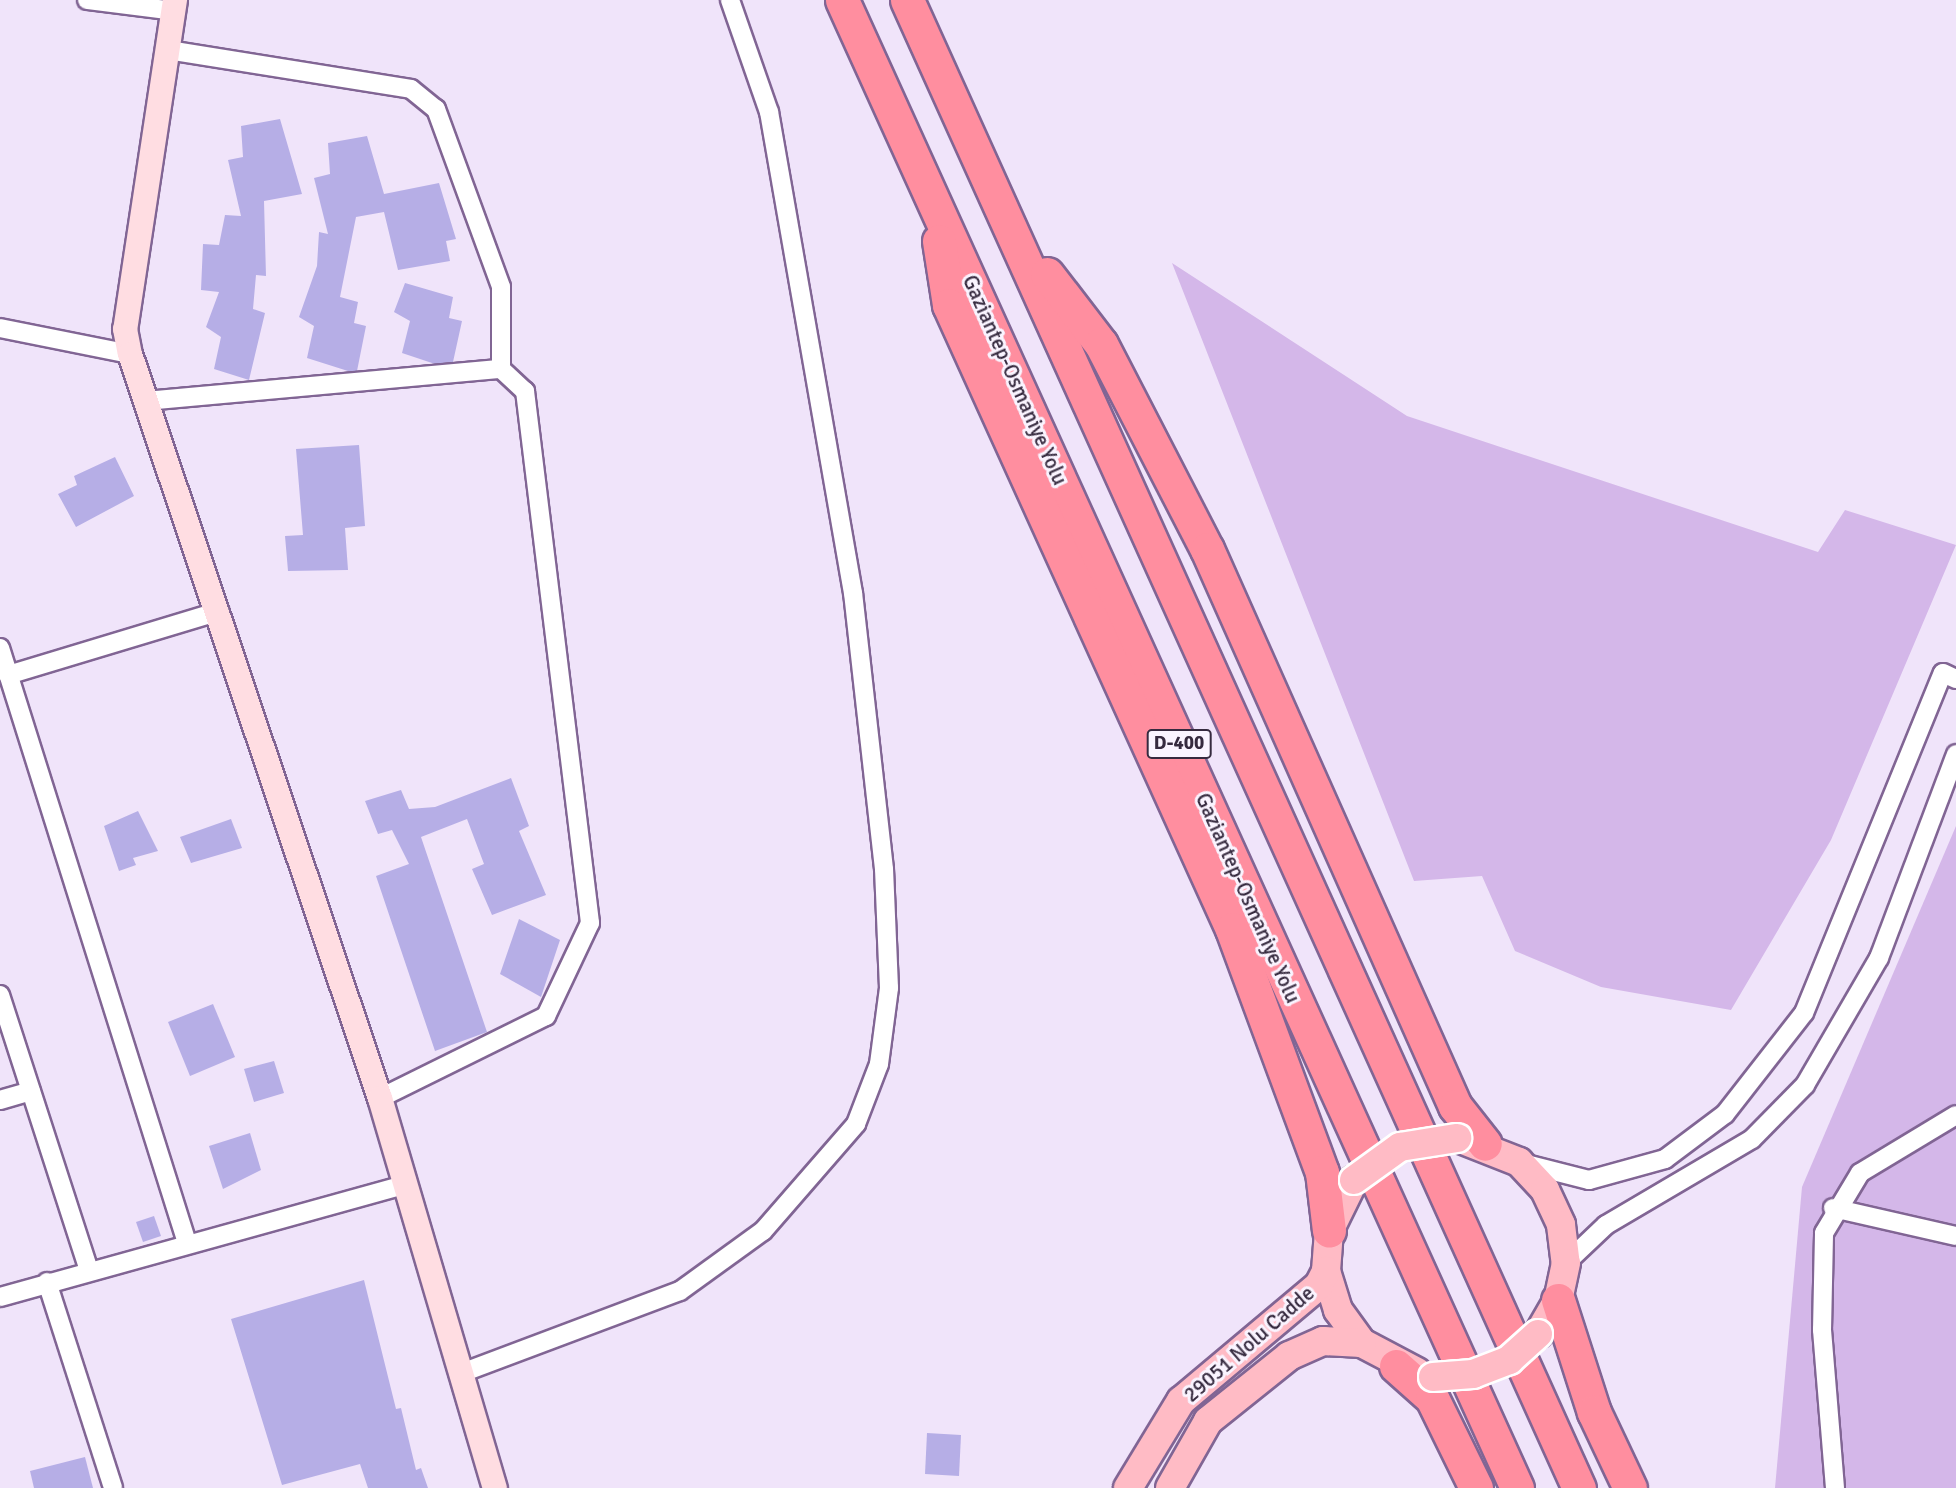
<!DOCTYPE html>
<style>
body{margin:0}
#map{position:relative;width:1956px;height:1488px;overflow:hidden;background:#f0e4fa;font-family:Signika,sans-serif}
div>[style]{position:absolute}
.green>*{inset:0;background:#d4b7e9}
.building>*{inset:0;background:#b6aee6}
.roads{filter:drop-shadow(2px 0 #816594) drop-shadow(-2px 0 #816594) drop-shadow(0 2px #816594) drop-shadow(0 -2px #816594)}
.street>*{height:18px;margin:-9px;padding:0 9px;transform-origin:9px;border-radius:9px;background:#fff}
.secondary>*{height:24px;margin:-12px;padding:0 12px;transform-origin:12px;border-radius:12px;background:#ffdde2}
.primary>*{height:28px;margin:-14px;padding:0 14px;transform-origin:14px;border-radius:14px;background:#ffbbc5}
.highway>*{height:33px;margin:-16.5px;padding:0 16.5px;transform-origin:16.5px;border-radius:16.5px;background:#ff8e9f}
.bridges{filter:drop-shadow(2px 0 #fff) drop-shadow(-2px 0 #fff) drop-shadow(0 2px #fff) drop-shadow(0 -2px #fff)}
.primary-bridge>*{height:28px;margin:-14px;padding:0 14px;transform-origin:14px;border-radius:14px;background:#ffbbc5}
span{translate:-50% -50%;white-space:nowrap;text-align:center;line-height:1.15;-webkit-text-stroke:6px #faf4ff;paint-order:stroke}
.shield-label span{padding:2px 5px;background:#faf4ff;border:2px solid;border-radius:5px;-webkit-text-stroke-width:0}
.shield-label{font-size:19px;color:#362a3f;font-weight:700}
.street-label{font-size:21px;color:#362a3f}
</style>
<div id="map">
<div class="green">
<div style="clip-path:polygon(1172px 263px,1407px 416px,1818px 552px,1845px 510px,1956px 545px,1831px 840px,1731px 1010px,1601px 987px,1515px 951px,1482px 876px,1414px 881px)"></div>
<div style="clip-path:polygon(1956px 826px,1956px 1488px,1775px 1488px,1802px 1187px)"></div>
</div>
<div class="building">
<div style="clip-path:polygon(280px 119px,302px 194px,264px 201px,266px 276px,256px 275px,253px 309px,265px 313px,249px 380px,214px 369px,221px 337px,206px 327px,219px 292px,201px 290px,203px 244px,219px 245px,225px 215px,241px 216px,228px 160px,243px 157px,241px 126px)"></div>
<div style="clip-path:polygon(367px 136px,384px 194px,439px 183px,456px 239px,446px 241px,450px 261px,398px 270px,384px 212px,356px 217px,340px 297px,358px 302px,354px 323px,366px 326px,357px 371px,348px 371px,307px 358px,314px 326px,299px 317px,317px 266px,319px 232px,328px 234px,314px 178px,330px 174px,328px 143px)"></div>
<div style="clip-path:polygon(405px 283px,453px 297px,449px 318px,462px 321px,453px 362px,435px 364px,402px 353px,410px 321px,394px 312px)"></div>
<div style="clip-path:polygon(359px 445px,365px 526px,345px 528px,348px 570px,288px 571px,285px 536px,303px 535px,296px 449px)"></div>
<div style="clip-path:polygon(115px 457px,134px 496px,76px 527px,58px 494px,77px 485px,74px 476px)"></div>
<div style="clip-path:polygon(511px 778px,529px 826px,519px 831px,546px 895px,492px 915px,472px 869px,484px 864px,467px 819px,421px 837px,487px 1032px,435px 1051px,376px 876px,409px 864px,392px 830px,378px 834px,365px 801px,401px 790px,409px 809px,435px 807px)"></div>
<div style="clip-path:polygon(138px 811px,158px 851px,133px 858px,136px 865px,119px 871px,104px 826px)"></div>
<div style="clip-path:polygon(231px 819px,242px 848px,191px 863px,180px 837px)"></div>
<div style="clip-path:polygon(519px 919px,560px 940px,541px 997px,500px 974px)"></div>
<div style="clip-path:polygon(213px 1004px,235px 1057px,190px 1076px,168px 1022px)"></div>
<div style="clip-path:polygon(274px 1061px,284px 1093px,254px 1102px,244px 1069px)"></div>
<div style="clip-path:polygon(250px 1133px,261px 1170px,223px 1189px,209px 1146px)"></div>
<div style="clip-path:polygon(154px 1216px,161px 1236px,143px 1242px,136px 1222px)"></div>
<div style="clip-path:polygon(364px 1280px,396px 1409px,401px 1408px,416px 1470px,421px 1468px,428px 1488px,368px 1488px,360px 1464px,282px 1485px,231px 1319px)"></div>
<div style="clip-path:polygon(927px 1433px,961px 1435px,959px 1476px,925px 1474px)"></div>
<div style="clip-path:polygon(85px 1457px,93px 1488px,34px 1488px,30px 1471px)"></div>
</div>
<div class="roads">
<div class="street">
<div style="left:87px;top:0;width:88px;rotate:7.2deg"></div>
<div style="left:168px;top:50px;width:246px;rotate:9.1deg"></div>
<div style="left:411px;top:89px;width:32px;rotate:39deg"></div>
<div style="left:436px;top:109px;width:189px;rotate:69.9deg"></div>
<div style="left:501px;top:287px;width:82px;rotate:90deg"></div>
<div style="left:501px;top:369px;width:33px;rotate:43deg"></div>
<div style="left:525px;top:391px;width:536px;rotate:83.03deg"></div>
<div style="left:590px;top:923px;width:103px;rotate:115.3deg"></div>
<div style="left:546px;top:1016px;width:185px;rotate:153.7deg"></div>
<div style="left:0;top:328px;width:133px;rotate:11.3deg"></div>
<div style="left:146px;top:401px;width:356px;rotate:-5.2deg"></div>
<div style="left:0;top:648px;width:624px;rotate:72.55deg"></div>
<div style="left:8px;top:675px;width:221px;rotate:-16.8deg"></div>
<div style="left:0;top:995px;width:289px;rotate:72.1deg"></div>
<div style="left:0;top:1100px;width:32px;rotate:-16deg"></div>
<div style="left:1522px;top:1163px;width:69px;rotate:14.2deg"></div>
<div style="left:1589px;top:1180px;width:79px;rotate:-15.4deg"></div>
<div style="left:1665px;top:1159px;width:75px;rotate:-36.9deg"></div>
<div style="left:1725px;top:1114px;width:128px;rotate:-52deg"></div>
<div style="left:1804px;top:1013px;width:367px;rotate:-67.8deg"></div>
<div style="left:1943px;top:673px;width:14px;rotate:25deg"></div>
<div style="left:1833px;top:1208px;width:126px;rotate:12.8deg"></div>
<div style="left:1566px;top:1263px;width:55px;rotate:-43.5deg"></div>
<div style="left:1606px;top:1225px;width:169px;rotate:-30.5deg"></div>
<div style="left:1752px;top:1139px;width:76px;rotate:-45.5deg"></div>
<div style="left:1805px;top:1085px;width:147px;rotate:-59.8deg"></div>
<div style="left:1879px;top:958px;width:218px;rotate:-69.3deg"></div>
<div style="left:47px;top:1282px;width:216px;rotate:72.2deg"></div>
<div style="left:0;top:1297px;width:420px;rotate:-15.5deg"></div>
<div style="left:459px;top:1374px;width:236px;rotate:-20.6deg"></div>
<div style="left:680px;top:1291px;width:102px;rotate:-35.9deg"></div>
<div style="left:763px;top:1231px;width:142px;rotate:-49deg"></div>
<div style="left:856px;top:1124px;width:64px;rotate:-69deg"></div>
<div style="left:879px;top:1064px;width:77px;rotate:-82.5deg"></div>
<div style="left:889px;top:988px;width:119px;rotate:-92.4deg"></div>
<div style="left:884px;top:869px;width:278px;rotate:-96.4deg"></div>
<div style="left:853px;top:593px;width:488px;rotate:-99.9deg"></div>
<div style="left:769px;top:112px;width:119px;rotate:-109.2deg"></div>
<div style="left:1835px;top:1488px;width:159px;rotate:-94.7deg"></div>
<div style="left:1822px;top:1330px;width:97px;rotate:-88.8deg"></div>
<div style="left:1824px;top:1233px;width:70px;rotate:-59deg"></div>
<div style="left:1860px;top:1173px;width:112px;rotate:-31.1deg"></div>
</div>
<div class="secondary">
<div style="left:175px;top:0;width:333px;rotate:98.6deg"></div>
<div style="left:125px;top:329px;width:25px;rotate:79deg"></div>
<div style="left:130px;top:354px;width:785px;rotate:71.43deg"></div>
<div style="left:380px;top:1098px;width:407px;rotate:73.6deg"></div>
</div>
<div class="primary">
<div style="left:1463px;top:1140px;width:60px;rotate:21.4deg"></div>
<div style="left:1519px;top:1162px;width:38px;rotate:47deg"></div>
<div style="left:1545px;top:1190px;width:38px;rotate:65deg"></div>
<div style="left:1561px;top:1225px;width:38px;rotate:83deg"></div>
<div style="left:1566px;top:1263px;width:38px;rotate:102deg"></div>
<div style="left:1558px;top:1300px;width:39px;rotate:120deg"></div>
<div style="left:1354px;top:1180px;width:57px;rotate:116.1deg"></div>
<div style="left:1329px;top:1231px;width:40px;rotate:94.3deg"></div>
<div style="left:1326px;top:1271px;width:41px;rotate:72.9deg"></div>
<div style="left:1338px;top:1310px;width:41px;rotate:54deg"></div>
<div style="left:1362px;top:1343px;width:62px;rotate:27.8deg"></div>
<div style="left:1128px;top:1488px;width:102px;rotate:-58.7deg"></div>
<div style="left:1181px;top:1401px;width:180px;rotate:-40deg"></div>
<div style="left:1319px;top:1285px;width:16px;rotate:-63deg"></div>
<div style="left:1170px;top:1488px;width:77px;rotate:-60.4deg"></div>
<div style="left:1208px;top:1421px;width:104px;rotate:-38.7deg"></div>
<div style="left:1289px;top:1356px;width:37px;rotate:-24deg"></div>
<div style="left:1323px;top:1341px;width:39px;rotate:3deg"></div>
</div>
<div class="highway">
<div style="left:842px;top:0;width:1634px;rotate:65.6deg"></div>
<div style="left:907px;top:0;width:1633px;rotate:65.7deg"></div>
<div style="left:939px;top:241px;width:65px;rotate:81.1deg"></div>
<div style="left:949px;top:305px;width:685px;rotate:65.6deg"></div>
<div style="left:1232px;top:929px;width:259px;rotate:69.7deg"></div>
<div style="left:1322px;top:1172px;width:59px;rotate:83.2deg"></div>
<div style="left:1047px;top:274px;width:88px;rotate:52.4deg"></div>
<div style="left:1101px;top:344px;width:231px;rotate:62.7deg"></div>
<div style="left:1207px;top:549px;width:610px;rotate:66deg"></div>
<div style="left:1455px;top:1106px;width:48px;rotate:51.7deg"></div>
<div style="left:1558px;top:1300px;width:118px;rotate:72.2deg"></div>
<div style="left:1594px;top:1412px;width:84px;rotate:64.7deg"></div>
<div style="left:1396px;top:1366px;width:48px;rotate:41.6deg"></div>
<div style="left:1432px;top:1398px;width:100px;rotate:63.9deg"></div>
</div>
</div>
<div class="bridges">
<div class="primary-bridge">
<div style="left:1354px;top:1180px;width:57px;rotate:-35.7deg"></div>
<div style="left:1400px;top:1147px;width:58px;rotate:-9deg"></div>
<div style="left:1433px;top:1377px;width:40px;rotate:-4.3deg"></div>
<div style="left:1473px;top:1374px;width:39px;rotate:-21deg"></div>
<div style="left:1509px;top:1360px;width:39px;rotate:-42deg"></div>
</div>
</div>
<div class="shield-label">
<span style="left:1179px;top:744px">D-400</span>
</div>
<div class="street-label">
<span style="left:1015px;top:380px;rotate:66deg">Gaziantep-Osmaniye Yolu</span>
<span style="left:1248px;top:898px;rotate:66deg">Gaziantep-Osmaniye Yolu</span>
<span style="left:1249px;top:1344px;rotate:-41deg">29051 Nolu Cadde</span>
</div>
</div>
